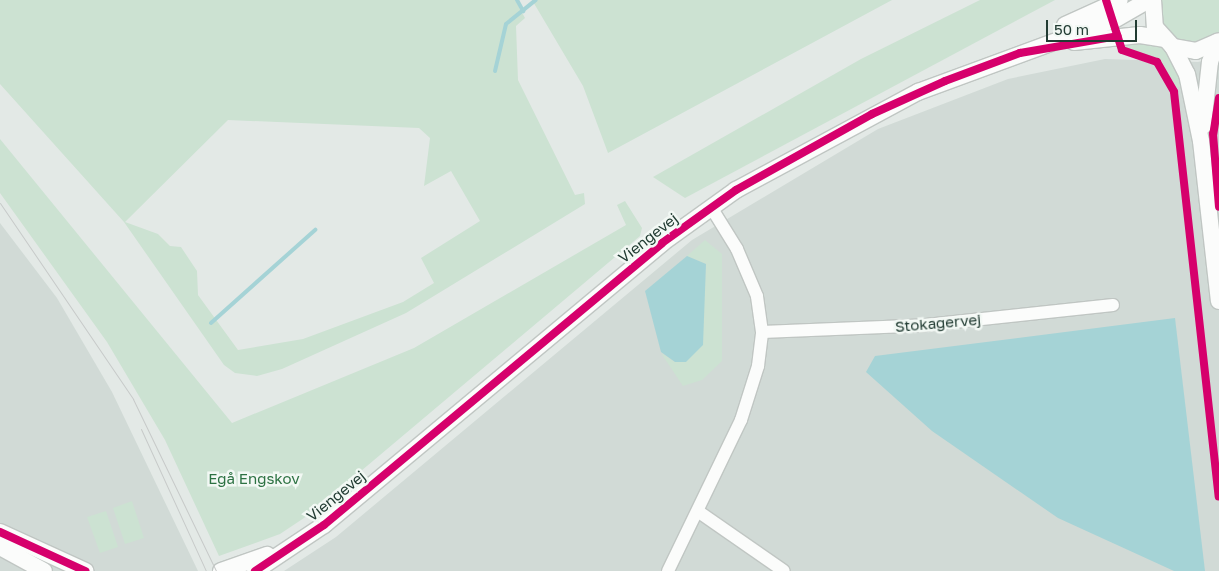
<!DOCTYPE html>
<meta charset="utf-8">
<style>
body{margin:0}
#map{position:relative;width:1219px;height:571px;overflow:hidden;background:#e3e9e6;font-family:"Golos Text",sans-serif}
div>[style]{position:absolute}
.built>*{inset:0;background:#d1dad6}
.green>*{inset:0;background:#cce2d2}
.water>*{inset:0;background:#a5d3d6}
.stream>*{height:4px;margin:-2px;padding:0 2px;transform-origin:2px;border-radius:2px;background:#a5d3d6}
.roads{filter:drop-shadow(1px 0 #c0c6c3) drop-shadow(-1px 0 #c0c6c3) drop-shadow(0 1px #c0c6c3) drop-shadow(0 -1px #c0c6c3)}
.street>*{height:12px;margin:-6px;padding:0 6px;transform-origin:6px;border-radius:6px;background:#fbfcfb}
.secondary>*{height:16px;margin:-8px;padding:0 8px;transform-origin:8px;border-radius:8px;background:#fbfcfb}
.tram>*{height:1px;margin:-0.5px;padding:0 0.5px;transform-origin:0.5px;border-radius:0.5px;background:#c7cac9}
.cycleway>*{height:8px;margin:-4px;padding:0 4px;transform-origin:4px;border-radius:4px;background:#d6006c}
span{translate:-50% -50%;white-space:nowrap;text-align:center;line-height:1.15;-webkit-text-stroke:5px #f2f8f4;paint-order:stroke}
.street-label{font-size:15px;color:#223c33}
.park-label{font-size:15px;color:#2d7243}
.scale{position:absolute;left:1046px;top:20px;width:91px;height:22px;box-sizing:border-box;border:2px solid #223c33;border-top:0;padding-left:6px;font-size:15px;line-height:18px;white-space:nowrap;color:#223c33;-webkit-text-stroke:4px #f2f8f4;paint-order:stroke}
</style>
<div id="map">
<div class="built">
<div style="clip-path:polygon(1219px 57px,1219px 571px,284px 571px,336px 537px,692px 240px,878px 129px,1008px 79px,1105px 59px,1198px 62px)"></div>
<div style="clip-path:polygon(0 223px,57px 298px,112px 392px,198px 571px,0 571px)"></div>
</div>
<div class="green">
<div style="clip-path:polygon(evenodd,0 0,515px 0,525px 18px,516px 26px,518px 80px,575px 195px,584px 193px,585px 204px,406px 313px,282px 369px,257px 376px,235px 373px,224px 365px,124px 222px,0 84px,0 0,228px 120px,419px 128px,430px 138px,424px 186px,451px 171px,480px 221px,421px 258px,434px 283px,403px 302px,303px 339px,238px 350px,198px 295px,197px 271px,181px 247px,170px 246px,158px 234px,125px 222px,228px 120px)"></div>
<div style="clip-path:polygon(532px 0,892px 0,608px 153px,583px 86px)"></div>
<div style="clip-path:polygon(980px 0,1055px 0,685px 198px,653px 177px,861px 59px)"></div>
<div style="clip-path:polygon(1159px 0,1219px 0,1219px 32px,1203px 43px,1181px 43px,1164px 30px)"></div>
<div style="clip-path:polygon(1123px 40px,1159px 44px,1170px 54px,1185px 87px,1175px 87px,1160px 62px,1125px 48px)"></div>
<div style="clip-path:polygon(0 139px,232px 423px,414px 348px,626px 225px,617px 205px,625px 201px,642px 228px,640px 236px,310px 514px,280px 534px,219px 556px,165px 440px,107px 342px,0 193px)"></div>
<div style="clip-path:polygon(705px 240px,722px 254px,722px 361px,702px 380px,683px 386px,661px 353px,675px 362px,705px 283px,706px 264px,687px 256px)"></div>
<div style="clip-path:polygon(132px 501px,144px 538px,125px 544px,113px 508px)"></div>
<div style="clip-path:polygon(106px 511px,118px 547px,100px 553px,87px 517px)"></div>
</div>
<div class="water">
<div style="clip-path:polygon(687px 256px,706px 264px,703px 345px,686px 362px,675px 362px,661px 352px,645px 291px)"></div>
<div style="clip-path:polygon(1175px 318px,1205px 571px,1174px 571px,1058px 518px,932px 431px,866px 372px,875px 356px)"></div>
</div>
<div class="stream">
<div style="left:517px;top:0;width:13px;rotate:61deg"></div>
<div style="left:495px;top:71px;width:48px;rotate:-76.8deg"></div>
<div style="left:506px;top:24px;width:38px;rotate:-39deg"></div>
<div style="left:211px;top:323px;width:140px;rotate:-41.8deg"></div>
</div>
<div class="roads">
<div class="street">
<div style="left:762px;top:332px;width:164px;rotate:-2.4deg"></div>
<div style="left:926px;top:325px;width:188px;rotate:-6.1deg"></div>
<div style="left:699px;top:512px;width:103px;rotate:34.8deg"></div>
<div style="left:668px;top:571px;width:168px;rotate:-64.2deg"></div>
<div style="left:741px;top:420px;width:57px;rotate:-72.5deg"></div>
<div style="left:758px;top:366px;width:34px;rotate:-83deg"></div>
<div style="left:762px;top:332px;width:36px;rotate:-98deg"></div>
<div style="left:757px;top:296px;width:51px;rotate:-113.1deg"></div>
<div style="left:737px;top:249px;width:49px;rotate:-121.8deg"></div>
</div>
<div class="secondary">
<div style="left:1153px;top:0;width:27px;rotate:86deg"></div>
<div style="left:1155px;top:27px;width:27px;rotate:48deg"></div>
<div style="left:1173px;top:47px;width:23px;rotate:10deg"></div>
<div style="left:1196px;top:51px;width:25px;rotate:-23deg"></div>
<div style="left:1065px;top:25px;width:60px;rotate:-24.4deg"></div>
<div style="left:1074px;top:42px;width:66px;rotate:-6.1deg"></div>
<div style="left:1140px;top:35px;width:24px;rotate:9deg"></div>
<div style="left:1173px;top:47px;width:30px;rotate:63deg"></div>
<div style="left:1187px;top:74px;width:68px;rotate:78.2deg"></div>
<div style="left:1201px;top:141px;width:161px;rotate:83.6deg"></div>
<div style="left:1203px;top:126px;width:64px;rotate:-83.8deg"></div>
<div style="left:1210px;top:62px;width:21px;rotate:-71deg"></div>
<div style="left:0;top:532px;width:94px;rotate:24.6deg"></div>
<div style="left:0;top:547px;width:50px;rotate:28.6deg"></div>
<div style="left:221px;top:571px;width:49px;rotate:-19.2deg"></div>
<div style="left:255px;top:571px;width:83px;rotate:-33.7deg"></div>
<div style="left:324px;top:525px;width:440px;rotate:-39.8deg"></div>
<div style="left:662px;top:243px;width:91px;rotate:-35.6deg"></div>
<div style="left:736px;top:190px;width:207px;rotate:-28.3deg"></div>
<div style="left:918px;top:92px;width:209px;rotate:-20.2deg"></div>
<div style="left:1114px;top:20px;width:39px;rotate:-30deg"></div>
</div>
</div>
<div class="tram">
<div style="left:0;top:203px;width:237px;rotate:55.8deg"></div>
<div style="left:133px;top:399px;width:191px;rotate:64.2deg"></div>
<div style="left:141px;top:429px;width:156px;rotate:65.4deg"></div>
</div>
<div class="cycleway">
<div style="left:1106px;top:0;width:52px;rotate:72.3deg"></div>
<div style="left:1122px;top:50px;width:37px;rotate:19deg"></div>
<div style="left:1157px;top:62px;width:34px;rotate:60deg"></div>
<div style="left:1174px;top:92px;width:407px;rotate:83.7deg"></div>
<div style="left:1219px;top:98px;width:36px;rotate:99deg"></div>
<div style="left:1213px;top:134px;width:73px;rotate:85.3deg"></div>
<div style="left:0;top:532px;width:94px;rotate:24.6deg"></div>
<div style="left:255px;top:571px;width:83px;rotate:-33.7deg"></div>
<div style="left:324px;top:525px;width:440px;rotate:-39.8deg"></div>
<div style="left:662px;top:243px;width:91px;rotate:-35.6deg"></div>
<div style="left:736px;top:190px;width:156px;rotate:-29.2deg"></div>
<div style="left:872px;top:114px;width:80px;rotate:-24.3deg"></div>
<div style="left:945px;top:81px;width:80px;rotate:-20.5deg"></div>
<div style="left:1020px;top:53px;width:99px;rotate:-9.8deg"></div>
</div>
<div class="street-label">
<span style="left:648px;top:238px;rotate:-38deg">Viengevej</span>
<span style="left:938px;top:323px;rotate:-5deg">Stokagervej</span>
<span style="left:336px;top:496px;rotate:-39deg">Viengevej</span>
</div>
<div class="park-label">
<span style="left:254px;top:479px">Egå Engskov</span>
</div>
<div class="scale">50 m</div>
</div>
